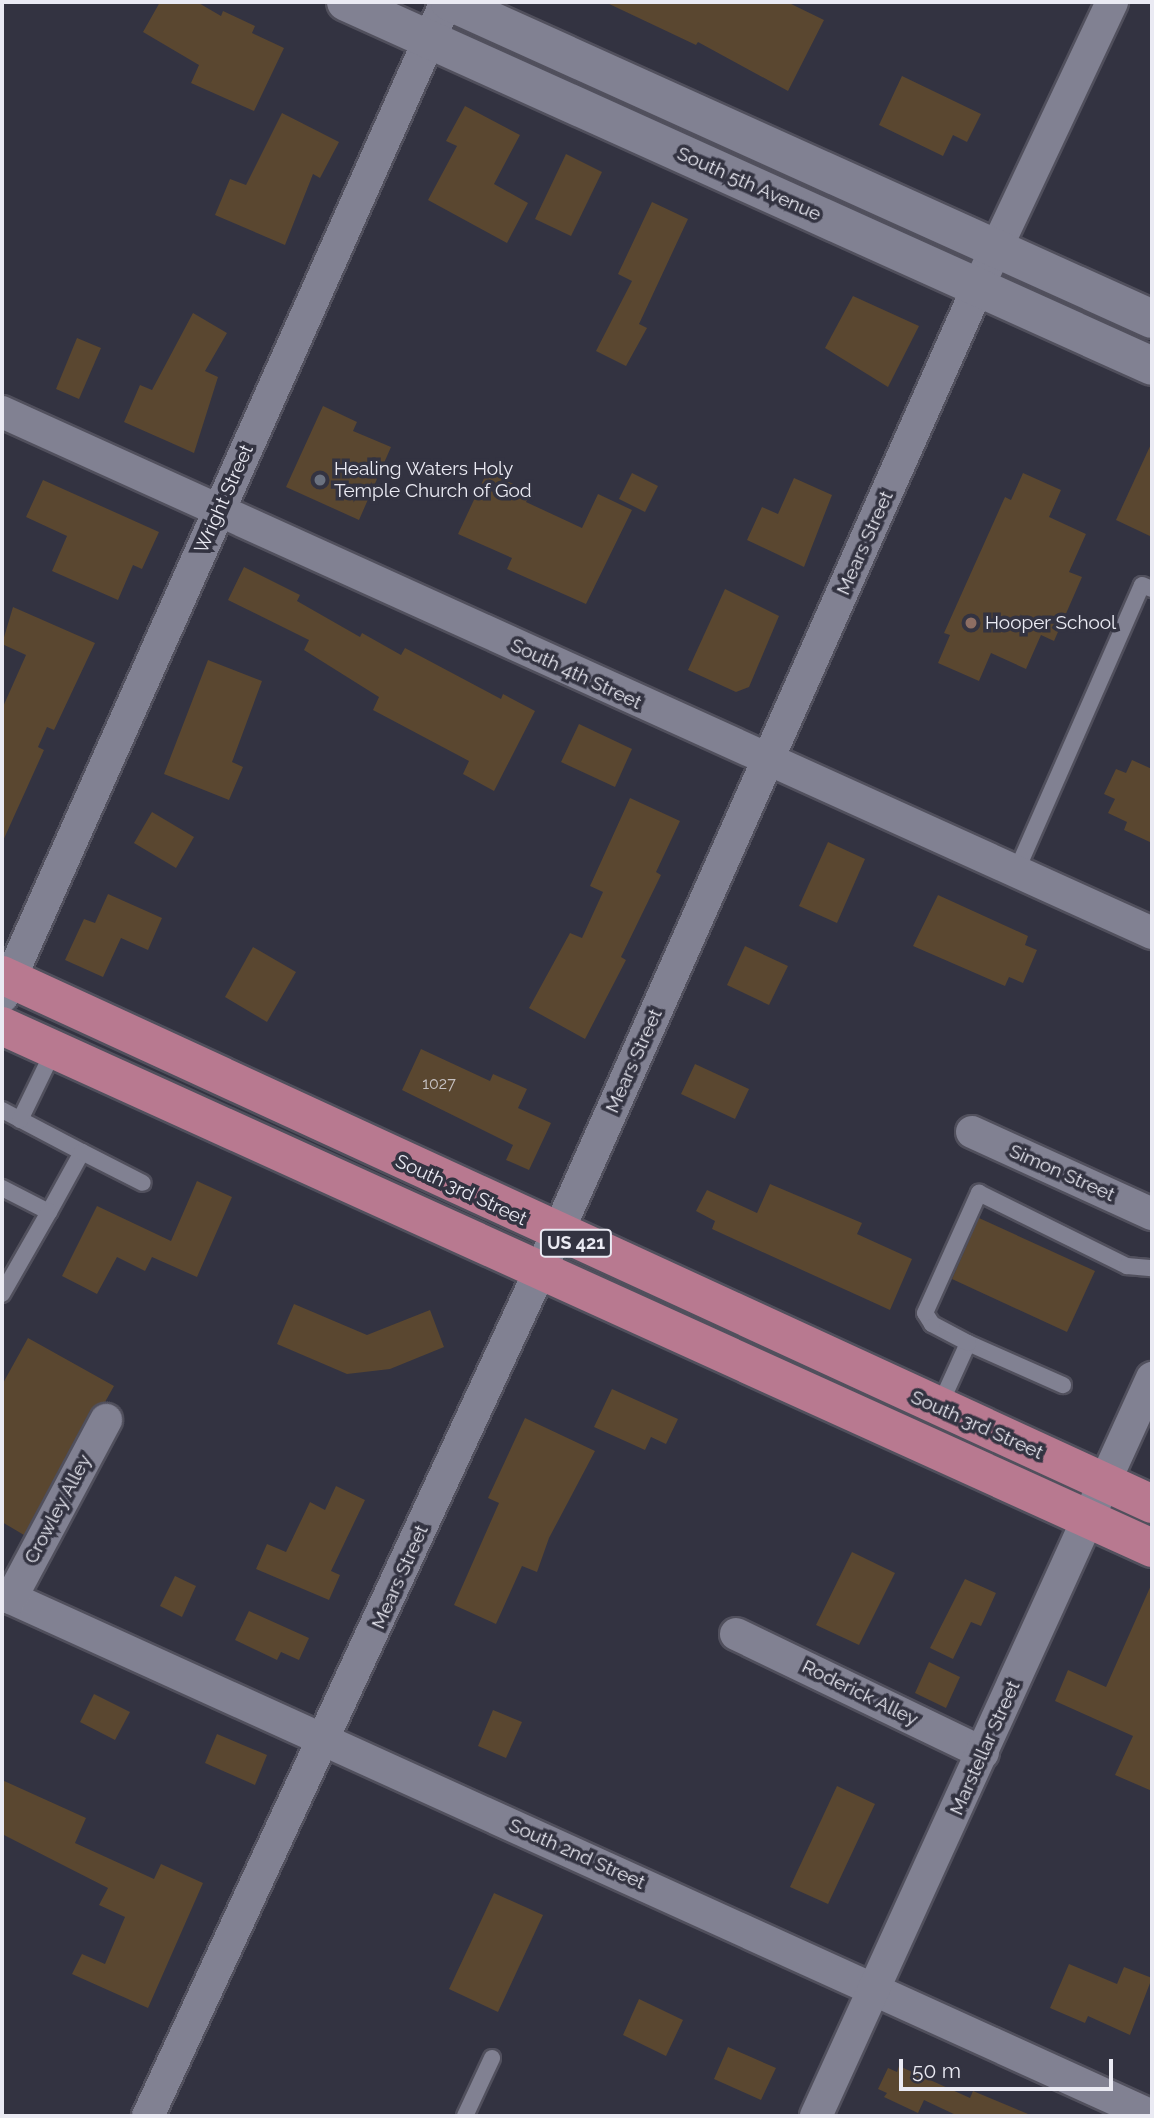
<!DOCTYPE html>
<style>
body{margin:0}
#map{position:relative;width:1154px;height:2118px;overflow:hidden;background:#333341;font-family:Raleway,sans-serif}
div>[style]{position:absolute}
.building>*{inset:0;background:#5a4730}
.roads{filter:drop-shadow(2px 0 #51505d) drop-shadow(-2px 0 #51505d) drop-shadow(0 2px #51505d) drop-shadow(0 -2px #51505d)}
.service>*{height:16px;margin:-8px;padding:0 8px;transform-origin:8px;border-radius:8px;background:#818192}
.minor>*{height:32px;margin:-16px;padding:0 16px;transform-origin:16px;border-radius:16px;background:#818192}
.tertiary>*{height:38px;margin:-19px;padding:0 19px;transform-origin:19px;border-radius:19px;background:#818192}
.trunk>*{height:38px;margin:-19px;padding:0 19px;transform-origin:19px;border-radius:19px;background:#b87990}
.dots>*{width:19px;height:19px;translate:-50% -50%;box-sizing:border-box;border:4px solid #333341;border-radius:50%}
span{translate:-50% -50%;white-space:nowrap;text-align:center;line-height:1.15;-webkit-text-stroke:7px #333341;paint-order:stroke}
.number-label{font-size:16px;color:#c6c1c2}
.number-label span{-webkit-text-stroke-width:0}
.shield-label span{padding:2px 5px;background:#333341;border:2px solid;border-radius:5px;-webkit-text-stroke-width:0}
.shield-label{font-size:18px;color:#eaeaf3;font-weight:700}
.street-label{font-size:19px;color:#eaeaf3}
.poi-label{font-size:19px;color:#eaeaf3}
.left{translate:0 -50%;text-align:left}
.frame{position:absolute;inset:0;border:4px solid #eaeaf3;pointer-events:none}
.scale{position:absolute;left:899px;top:2059px;width:214px;height:32px;box-sizing:border-box;border:4px solid #eaeaf3;border-top:0;padding-left:9px;font-size:21px;line-height:24px;white-space:nowrap;color:#eaeaf3;-webkit-text-stroke:5px #333341;paint-order:stroke}
</style>
<div id="map">
<div class="building">
<div style="clip-path:polygon(160px 2px,197px 2px,221px 16px,223px 11px,255px 26px,252px 33px,284px 48px,254px 111px,191px 83px,199px 65px,143px 32px)"></div>
<div style="clip-path:polygon(605px 2px,787px 2px,824px 20px,788px 91px,698px 42px,696px 45px)"></div>
<div style="clip-path:polygon(902px 76px,981px 114px,967px 142px,953px 135px,943px 156px,879px 125px)"></div>
<div style="clip-path:polygon(465px 106px,520px 135px,494px 184px,528px 203px,507px 243px,428px 200px,457px 146px,446px 141px)"></div>
<div style="clip-path:polygon(282px 113px,339px 142px,320px 178px,313px 174px,285px 245px,215px 215px,230px 179px,246px 185px)"></div>
<div style="clip-path:polygon(566px 154px,602px 172px,571px 236px,535px 219px)"></div>
<div style="clip-path:polygon(652px 202px,688px 219px,639px 324px,647px 328px,626px 366px,596px 351px,632px 281px,618px 274px)"></div>
<div style="clip-path:polygon(853px 296px,919px 326px,888px 387px,825px 348px)"></div>
<div style="clip-path:polygon(193px 313px,227px 333px,205px 371px,218px 377px,194px 453px,124px 422px,140px 385px,152px 390px)"></div>
<div style="clip-path:polygon(77px 338px,101px 348px,79px 399px,56px 389px)"></div>
<div style="clip-path:polygon(323px 406px,357px 422px,353px 431px,391px 447px,359px 520px,286px 487px)"></div>
<div style="clip-path:polygon(1152px 442px,1152px 537px,1116px 520px)"></div>
<div style="clip-path:polygon(487px 472px,531px 492px,526px 502px,582px 528px,598px 494px,632px 510px,586px 604px,507px 569px,512px 558px,458px 534px)"></div>
<div style="clip-path:polygon(632px 473px,658px 486px,645px 512px,619px 499px)"></div>
<div style="clip-path:polygon(1023px 473px,1061px 490px,1049px 517px,1086px 534px,1069px 572px,1082px 577px,1054px 641px,1041px 635px,1026px 669px,991px 653px,979px 681px,938px 663px,950px 635px,944px 633px,1005px 497px,1011px 500px)"></div>
<div style="clip-path:polygon(794px 478px,832px 495px,804px 567px,747px 540px,762px 507px,778px 514px)"></div>
<div style="clip-path:polygon(43px 480px,159px 532px,142px 569px,133px 565px,118px 600px,52px 571px,67px 536px,26px 517px)"></div>
<div style="clip-path:polygon(244px 567px,300px 595px,297px 601px,360px 637px,362px 633px,401px 655px,405px 648px,501px 699px,503px 694px,535px 711px,494px 791px,463px 774px,469px 761px,373px 710px,379px 697px,304px 650px,309px 640px,228px 600px)"></div>
<div style="clip-path:polygon(725px 589px,779px 616px,749px 687px,736px 692px,688px 670px)"></div>
<div style="clip-path:polygon(13px 607px,95px 643px,54px 730px,47px 727px,38px 747px,44px 750px,2px 843px,2px 709px,26px 655px,2px 644px)"></div>
<div style="clip-path:polygon(208px 660px,262px 681px,232px 762px,243px 767px,229px 800px,164px 774px)"></div>
<div style="clip-path:polygon(579px 724px,632px 749px,615px 787px,561px 762px)"></div>
<div style="clip-path:polygon(1132px 760px,1152px 769px,1152px 843px,1124px 830px,1127px 822px,1108px 813px,1115px 799px,1104px 794px,1116px 769px,1126px 773px)"></div>
<div style="clip-path:polygon(630px 798px,680px 821px,656px 872px,661px 875px,621px 957px,626px 960px,585px 1039px,529px 1008px,570px 933px,582px 938px,603px 892px,590px 886px)"></div>
<div style="clip-path:polygon(152px 812px,194px 837px,176px 868px,134px 843px)"></div>
<div style="clip-path:polygon(828px 842px,865px 859px,837px 923px,799px 906px)"></div>
<div style="clip-path:polygon(108px 894px,162px 918px,148px 950px,121px 938px,103px 977px,65px 960px,84px 919px,95px 923px)"></div>
<div style="clip-path:polygon(938px 895px,1028px 936px,1025px 945px,1037px 950px,1023px 983px,1009px 977px,1005px 986px,913px 946px)"></div>
<div style="clip-path:polygon(745px 946px,788px 966px,769px 1005px,727px 985px)"></div>
<div style="clip-path:polygon(253px 947px,296px 972px,267px 1022px,225px 997px)"></div>
<div style="clip-path:polygon(421px 1049px,490px 1081px,493px 1074px,527px 1089px,518px 1108px,551px 1123px,529px 1170px,506px 1160px,513px 1145px,402px 1090px)"></div>
<div style="clip-path:polygon(695px 1064px,749px 1089px,735px 1119px,681px 1094px)"></div>
<div style="clip-path:polygon(197px 1181px,232px 1197px,197px 1277px,152px 1257px,145px 1271px,117px 1257px,97px 1294px,62px 1276px,97px 1206px,171px 1241px)"></div>
<div style="clip-path:polygon(770px 1184px,862px 1223px,857px 1234px,912px 1259px,890px 1310px,712px 1229px,715px 1221px,696px 1211px,707px 1190px,757px 1213px)"></div>
<div style="clip-path:polygon(979px 1218px,1095px 1271px,1067px 1332px,952px 1279px)"></div>
<div style="clip-path:polygon(294px 1304px,367px 1335px,430px 1310px,444px 1347px,390px 1369px,347px 1374px,277px 1344px)"></div>
<div style="clip-path:polygon(28px 1338px,114px 1386px,105px 1402px,90px 1411px,24px 1535px,2px 1522px,2px 1385px)"></div>
<div style="clip-path:polygon(612px 1389px,678px 1419px,666px 1444px,651px 1437px,645px 1450px,594px 1427px)"></div>
<div style="clip-path:polygon(525px 1418px,595px 1451px,549px 1538px,537px 1572px,522px 1566px,496px 1624px,454px 1605px,499px 1503px,488px 1498px)"></div>
<div style="clip-path:polygon(336px 1486px,365px 1500px,331px 1571px,340px 1575px,329px 1600px,256px 1569px,267px 1544px,286px 1552px,310px 1502px,325px 1510px)"></div>
<div style="clip-path:polygon(852px 1552px,895px 1573px,859px 1645px,816px 1625px)"></div>
<div style="clip-path:polygon(175px 1576px,196px 1586px,182px 1617px,160px 1606px)"></div>
<div style="clip-path:polygon(965px 1579px,996px 1593px,981px 1626px,971px 1622px,953px 1659px,930px 1648px)"></div>
<div style="clip-path:polygon(1152px 1583px,1152px 1791px,1115px 1775px,1133px 1736px,1055px 1701px,1068px 1670px,1106px 1687px)"></div>
<div style="clip-path:polygon(249px 1611px,309px 1638px,299px 1660px,281px 1652px,277px 1660px,235px 1640px)"></div>
<div style="clip-path:polygon(929px 1662px,960px 1677px,946px 1708px,915px 1693px)"></div>
<div style="clip-path:polygon(94px 1694px,130px 1712px,115px 1740px,80px 1722px)"></div>
<div style="clip-path:polygon(493px 1710px,522px 1722px,506px 1758px,478px 1746px)"></div>
<div style="clip-path:polygon(217px 1734px,267px 1755px,255px 1785px,205px 1763px)"></div>
<div style="clip-path:polygon(2px 1780px,86px 1818px,75px 1843px,154px 1879px,161px 1864px,203px 1883px,148px 2008px,72px 1974px,82px 1954px,105px 1964px,125px 1917px,99px 1905px,108px 1888px,2px 1834px)"></div>
<div style="clip-path:polygon(837px 1786px,875px 1804px,828px 1904px,790px 1887px)"></div>
<div style="clip-path:polygon(494px 1893px,543px 1915px,498px 2012px,449px 1989px)"></div>
<div style="clip-path:polygon(1069px 1964px,1117px 1984px,1124px 1967px,1152px 1978px,1130px 2035px,1088px 2016px,1085px 2023px,1050px 2008px)"></div>
<div style="clip-path:polygon(639px 1999px,683px 2020px,666px 2056px,623px 2035px)"></div>
<div style="clip-path:polygon(728px 2047px,776px 2068px,761px 2100px,714px 2079px)"></div>
<div style="clip-path:polygon(899px 2066px,970px 2098px,973px 2091px,1033px 2116px,958px 2116px,924px 2100px,918px 2113px,884px 2097px,887px 2093px,878px 2089px,888px 2068px,897px 2072px)"></div>
</div>
<div class="roads">
<div class="service">
<div style="left:1016px;top:872px;width:313px;rotate:-66.3deg"></div>
<div style="left:1142px;top:585px;width:11px;rotate:22deg"></div>
<div style="left:2px;top:1110px;width:90px;rotate:27.7deg"></div>
<div style="left:82px;top:1152px;width:68px;rotate:118.8deg"></div>
<div style="left:49px;top:1212px;width:53px;rotate:-152.9deg"></div>
<div style="left:20px;top:1120px;width:78px;rotate:-64.1deg"></div>
<div style="left:82px;top:1152px;width:68px;rotate:26.9deg"></div>
<div style="left:2px;top:1294px;width:95px;rotate:-60.2deg"></div>
<div style="left:968px;top:1343px;width:104px;rotate:23.9deg"></div>
<div style="left:939px;top:1407px;width:70px;rotate:-65.6deg"></div>
<div style="left:968px;top:1343px;width:41px;rotate:-152.2deg"></div>
<div style="left:932px;top:1324px;width:13px;rotate:-122deg"></div>
<div style="left:925px;top:1313px;width:132px;rotate:-65.8deg"></div>
<div style="left:979px;top:1193px;width:165px;rotate:26.3deg"></div>
<div style="left:1127px;top:1266px;width:25px;rotate:5deg"></div>
<div style="left:465px;top:2116px;width:64px;rotate:-65deg"></div>
</div>
<div class="minor">
<div style="left:2px;top:412px;width:1263px;rotate:24.37deg"></div>
<div style="left:2px;top:997px;width:1090px;rotate:-65.95deg"></div>
<div style="left:972px;top:1132px;width:198px;rotate:24.5deg"></div>
<div style="left:2px;top:1594px;width:1263px;rotate:24.41deg"></div>
<div style="left:11px;top:1598px;width:202px;rotate:-61.9deg"></div>
<div style="left:736px;top:1634px;width:274px;rotate:25.7deg"></div>
<div style="left:148px;top:2116px;width:972px;rotate:-65.12deg"></div>
<div style="left:557px;top:1234px;width:1036px;rotate:-66.03deg"></div>
<div style="left:978px;top:287px;width:315px;rotate:-64.8deg"></div>
<div style="left:816px;top:2116px;width:811px;rotate:-65.52deg"></div>
</div>
<div class="tertiary">
<div style="left:346px;top:2px;width:884px;rotate:24.3deg"></div>
<div style="left:450px;top:2px;width:770px;rotate:24.3deg"></div>
</div>
<div class="trunk">
<div style="left:2px;top:975px;width:1266px;rotate:24.7deg"></div>
<div style="left:2px;top:1026px;width:1263px;rotate:24.41deg"></div>
</div>
</div>
<div class="dots">
<div style="left:320px;top:480px;background:#6b7280"></div>
<div style="left:971px;top:623px;background:#8d6e63"></div>
</div>
<div class="number-label">
<span style="left:439px;top:1084px">1027</span>
</div>
<div class="shield-label">
<span style="left:576px;top:1243px">US 421</span>
</div>
<div class="street-label">
<span style="left:749px;top:184px;rotate:24deg">South 5th Avenue</span>
<span style="left:224px;top:499px;rotate:-66deg">Wright Street</span>
<span style="left:865px;top:543px;rotate:-66deg">Mears Street</span>
<span style="left:576px;top:674px;rotate:25deg">South 4th Street</span>
<span style="left:634px;top:1061px;rotate:-66deg">Mears Street</span>
<span style="left:1062px;top:1173px;rotate:24deg">Simon Street</span>
<span style="left:461px;top:1190px;rotate:25deg">South 3rd Street</span>
<span style="left:977px;top:1425px;rotate:24deg">South 3rd Street</span>
<span style="left:58px;top:1509px;rotate:-62deg">Crowley Alley</span>
<span style="left:400px;top:1577px;rotate:-66deg">Mears Street</span>
<span style="left:860px;top:1693px;rotate:26deg">Roderick Alley</span>
<span style="left:985px;top:1748px;rotate:-66deg">Marstellar Street</span>
<span style="left:577px;top:1854px;rotate:24deg">South 2nd Street</span>
</div>
<div class="poi-label">
<span class="left" style="left:334px;top:480px">Healing Waters Holy<br>Temple Church of God</span>
<span class="left" style="left:985px;top:623px">Hooper School</span>
</div>
<div class="frame"></div>
<div class="scale">50 m</div>
</div>
